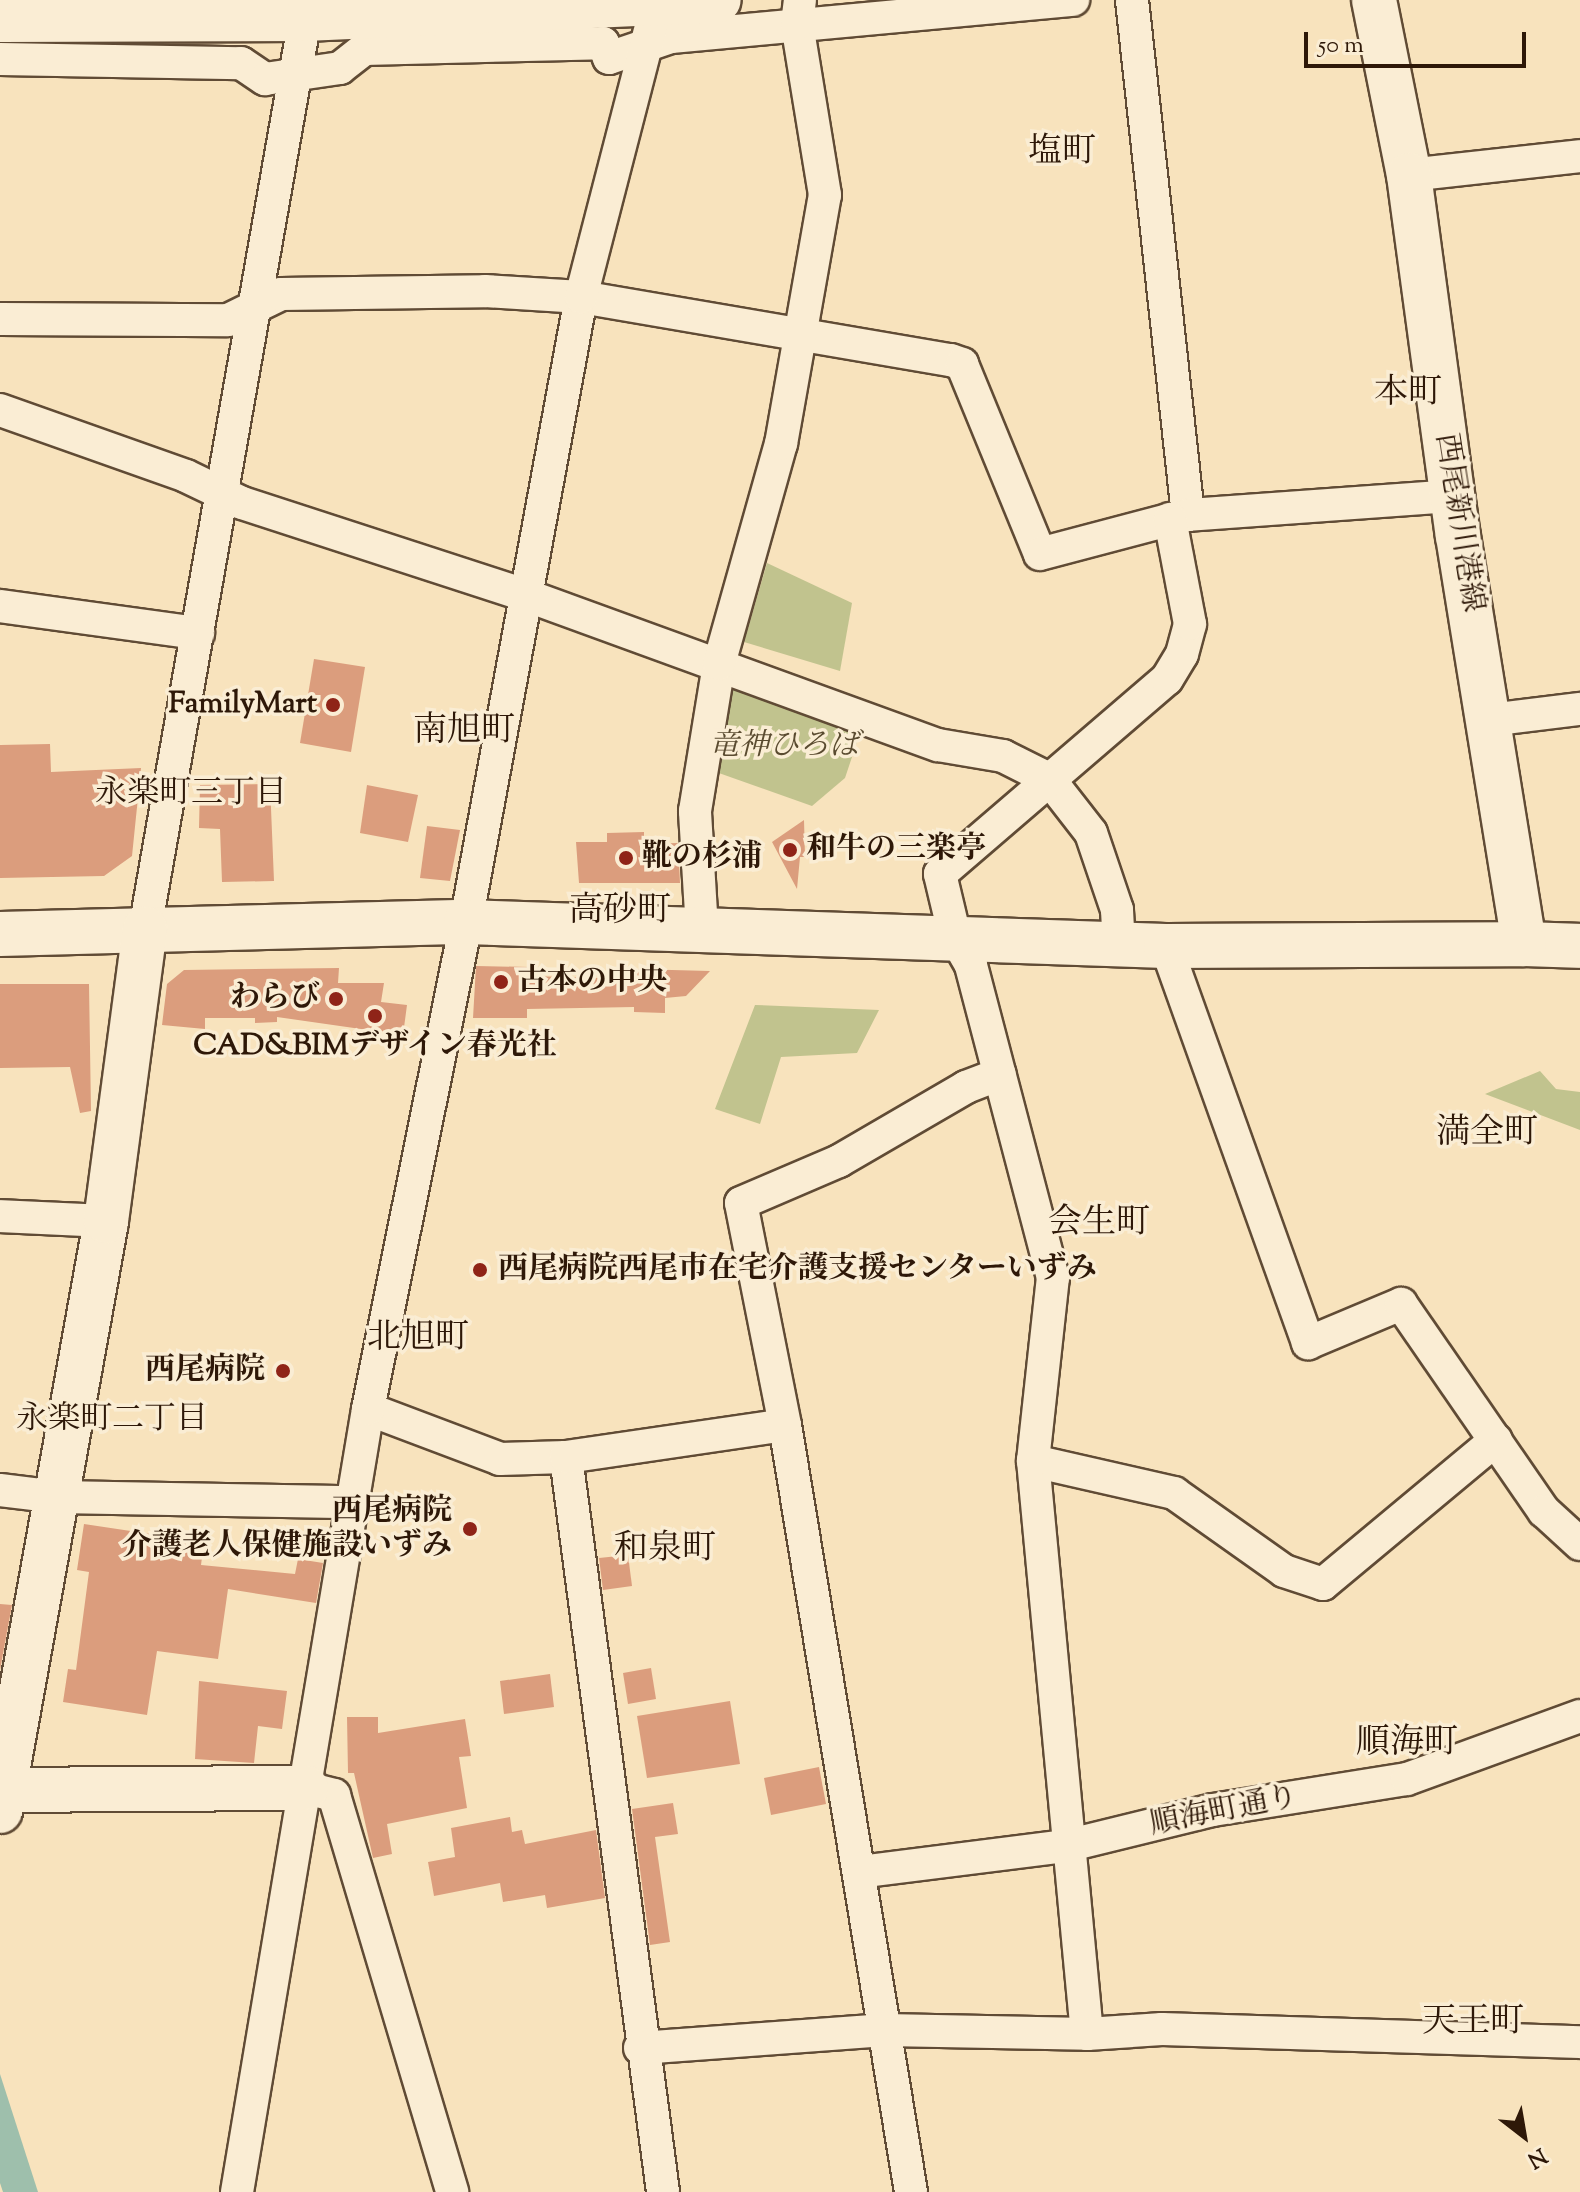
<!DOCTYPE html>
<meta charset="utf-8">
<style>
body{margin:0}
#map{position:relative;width:1580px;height:2192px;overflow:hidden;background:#f8e3bd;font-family:"Sorts Mill Goudy","Noto Serif JP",serif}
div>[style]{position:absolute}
.green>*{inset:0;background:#c1c38e}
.water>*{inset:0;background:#9ebfac}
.building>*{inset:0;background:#db9d7d}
.roads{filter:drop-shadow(2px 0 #604b35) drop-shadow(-2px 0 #604b35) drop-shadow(0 2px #604b35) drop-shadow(0 -2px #604b35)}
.street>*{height:32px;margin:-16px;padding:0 16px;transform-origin:16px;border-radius:16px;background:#faedd4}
.secondary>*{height:44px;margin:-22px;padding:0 22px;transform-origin:22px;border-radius:22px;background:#faedd4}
.dots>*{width:22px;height:22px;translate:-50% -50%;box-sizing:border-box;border:4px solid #faedd4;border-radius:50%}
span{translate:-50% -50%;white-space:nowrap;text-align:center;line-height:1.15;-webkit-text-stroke:7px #faedd4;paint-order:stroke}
.street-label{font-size:30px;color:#2e1808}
.poi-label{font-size:30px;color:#2e1808;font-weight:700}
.right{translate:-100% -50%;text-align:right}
.left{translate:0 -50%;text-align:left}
.park-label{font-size:30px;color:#5a4b30;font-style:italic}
.neighbourhood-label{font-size:32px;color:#2e1808}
.quarter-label{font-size:34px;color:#2e1808}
.north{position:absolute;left:1484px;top:2096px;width:80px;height:80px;-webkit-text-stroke:6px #faedd4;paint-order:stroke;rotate:149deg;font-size:22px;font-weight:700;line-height:32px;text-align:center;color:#2e1808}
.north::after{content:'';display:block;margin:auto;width:28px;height:36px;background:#2e1808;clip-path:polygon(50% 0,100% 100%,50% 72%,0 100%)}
.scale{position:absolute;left:1304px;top:32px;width:222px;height:36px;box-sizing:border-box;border:4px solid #2e1808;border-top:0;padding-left:10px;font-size:24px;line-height:28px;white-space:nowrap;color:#2e1808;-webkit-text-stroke:6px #faedd4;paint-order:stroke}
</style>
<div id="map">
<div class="green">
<div style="clip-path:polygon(767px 563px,852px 603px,840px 671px,744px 642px)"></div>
<div style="clip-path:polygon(728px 678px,863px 724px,845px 778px,812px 806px,716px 772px)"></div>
<div style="clip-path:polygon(755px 1005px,879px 1010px,857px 1053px,781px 1057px,760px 1124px,715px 1109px)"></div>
<div style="clip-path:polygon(1540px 1071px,1556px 1089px,1580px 1092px,1580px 1130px,1485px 1094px)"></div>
</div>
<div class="water">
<div style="clip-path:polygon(0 2074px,38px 2192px,3px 2192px,0 2183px)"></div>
</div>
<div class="building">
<div style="clip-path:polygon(314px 659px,365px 667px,351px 752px,300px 743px)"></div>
<div style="clip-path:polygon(50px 744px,51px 772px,141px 768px,132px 856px,104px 876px,0 878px,0 745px)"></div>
<div style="clip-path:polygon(270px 784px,274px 881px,222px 882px,220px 829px,199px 828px,200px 785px)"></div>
<div style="clip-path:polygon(367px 785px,418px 795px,408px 842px,360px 833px)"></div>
<div style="clip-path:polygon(804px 820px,805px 857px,800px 857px,797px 889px,772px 842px)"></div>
<div style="clip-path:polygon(427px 826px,460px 830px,450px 881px,420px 878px)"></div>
<div style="clip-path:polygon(644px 832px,644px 844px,678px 843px,680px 883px,579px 883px,576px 842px,607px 842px,607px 833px)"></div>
<div style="clip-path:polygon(476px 966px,529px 967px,529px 976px,634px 979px,634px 969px,710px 971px,686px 996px,665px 998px,665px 1013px,634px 1012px,634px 1007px,527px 1009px,527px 1018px,473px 1018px)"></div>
<div style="clip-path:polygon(339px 968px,338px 983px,384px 983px,381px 1002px,407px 1005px,403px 1035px,277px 1017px,277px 1022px,255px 1023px,255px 1018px,205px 1018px,205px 1029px,162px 1025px,167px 984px,184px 970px)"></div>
<div style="clip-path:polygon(0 984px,89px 984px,91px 1111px,80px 1113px,70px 1067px,0 1068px)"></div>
<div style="clip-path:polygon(84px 1524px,204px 1542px,201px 1565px,295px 1574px,298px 1559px,323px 1563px,316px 1603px,228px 1589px,218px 1659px,157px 1651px,147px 1715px,63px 1702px,68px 1669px,76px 1670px,89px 1572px,77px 1570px)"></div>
<div style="clip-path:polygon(628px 1555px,632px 1586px,603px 1590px,599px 1558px)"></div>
<div style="clip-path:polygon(0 1604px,12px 1605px,0 1670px)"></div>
<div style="clip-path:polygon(651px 1668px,656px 1699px,628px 1704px,623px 1673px)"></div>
<div style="clip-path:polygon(550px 1674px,554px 1707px,504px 1714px,500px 1681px)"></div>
<div style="clip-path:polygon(199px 1681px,287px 1691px,282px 1729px,258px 1726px,254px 1763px,195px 1759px)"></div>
<div style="clip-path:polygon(730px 1701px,740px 1764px,647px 1778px,637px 1716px)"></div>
<div style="clip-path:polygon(347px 1717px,378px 1717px,378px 1733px,465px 1719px,471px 1756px,459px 1757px,467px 1808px,387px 1824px,392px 1854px,373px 1858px,354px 1773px,348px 1773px)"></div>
<div style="clip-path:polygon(819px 1767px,826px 1804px,771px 1815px,764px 1778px)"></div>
<div style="clip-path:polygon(673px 1803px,678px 1834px,655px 1837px,670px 1942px,650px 1945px,632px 1809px)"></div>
<div style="clip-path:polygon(510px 1817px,512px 1832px,522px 1830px,525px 1844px,596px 1830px,605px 1898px,547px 1908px,545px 1895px,503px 1902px,500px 1883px,434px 1896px,428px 1862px,455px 1857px,451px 1828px)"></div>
</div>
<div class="roads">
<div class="street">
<div style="left:1132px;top:0;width:518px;rotate:83.79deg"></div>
<div style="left:0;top:59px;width:241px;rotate:1deg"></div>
<div style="left:241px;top:63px;width:29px;rotate:34deg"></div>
<div style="left:265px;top:79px;width:76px;rotate:-8.3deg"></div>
<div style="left:340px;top:68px;width:31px;rotate:-38deg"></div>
<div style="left:364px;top:49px;width:239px;rotate:-1.4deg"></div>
<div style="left:603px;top:43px;width:16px;rotate:68deg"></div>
<div style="left:609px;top:58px;width:65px;rotate:-18.7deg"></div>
<div style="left:671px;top:37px;width:404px;rotate:-5.3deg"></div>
<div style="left:1409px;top:175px;width:172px;rotate:-6.3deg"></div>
<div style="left:0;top:319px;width:228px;rotate:0.3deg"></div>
<div style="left:228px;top:320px;width:59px;rotate:-26.1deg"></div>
<div style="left:281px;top:294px;width:204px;rotate:-0.8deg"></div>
<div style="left:485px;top:291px;width:96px;rotate:3.6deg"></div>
<div style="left:581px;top:297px;width:375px;rotate:9.7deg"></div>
<div style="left:951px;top:360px;width:12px;rotate:20deg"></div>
<div style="left:962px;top:364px;width:205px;rotate:67.7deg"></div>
<div style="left:1040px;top:554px;width:153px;rotate:-14.8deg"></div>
<div style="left:1188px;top:515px;width:265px;rotate:-4.1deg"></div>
<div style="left:0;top:410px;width:197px;rotate:19.5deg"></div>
<div style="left:186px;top:476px;width:62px;rotate:25.7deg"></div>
<div style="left:242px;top:503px;width:301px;rotate:18deg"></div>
<div style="left:528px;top:596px;width:436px;rotate:20deg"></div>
<div style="left:938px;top:745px;width:66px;rotate:9.6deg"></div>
<div style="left:1003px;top:756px;width:51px;rotate:26.6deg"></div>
<div style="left:1049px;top:779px;width:68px;rotate:52.1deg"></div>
<div style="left:1091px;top:833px;width:81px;rotate:71.3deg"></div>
<div style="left:1117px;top:910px;width:34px;rotate:87deg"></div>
<div style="left:0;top:606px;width:200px;rotate:7.8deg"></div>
<div style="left:1490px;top:720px;width:91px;rotate:-7deg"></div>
<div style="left:145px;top:929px;width:924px;rotate:-80.03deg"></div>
<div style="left:702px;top:930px;width:119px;rotate:-93.4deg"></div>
<div style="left:695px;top:811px;width:149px;rotate:-80.7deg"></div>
<div style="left:719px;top:664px;width:229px;rotate:-74.3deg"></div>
<div style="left:781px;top:444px;width:253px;rotate:-80deg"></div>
<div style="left:825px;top:195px;width:173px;rotate:-99.3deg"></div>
<div style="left:797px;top:24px;width:24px;rotate:-83deg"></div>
<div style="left:1166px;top:946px;width:422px;rotate:70.3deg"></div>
<div style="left:1308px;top:1343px;width:101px;rotate:-22.8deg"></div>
<div style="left:1401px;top:1304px;width:252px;rotate:55.4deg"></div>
<div style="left:1544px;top:1511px;width:49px;rotate:42.5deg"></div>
<div style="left:0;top:1216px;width:106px;rotate:2.7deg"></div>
<div style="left:368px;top:1409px;width:141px;rotate:20.7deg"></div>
<div style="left:500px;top:1459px;width:66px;rotate:-1.7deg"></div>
<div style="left:566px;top:1457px;width:741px;rotate:82.48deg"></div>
<div style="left:566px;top:1457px;width:221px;rotate:-8.3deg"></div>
<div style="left:1033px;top:1461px;width:145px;rotate:12.8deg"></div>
<div style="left:1174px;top:1493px;width:135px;rotate:35.3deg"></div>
<div style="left:1284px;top:1571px;width:41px;rotate:18.4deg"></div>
<div style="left:1323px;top:1584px;width:225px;rotate:-39.8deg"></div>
<div style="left:0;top:1490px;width:57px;rotate:7deg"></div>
<div style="left:57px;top:1497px;width:296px;rotate:1deg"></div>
<div style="left:306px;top:1788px;width:29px;rotate:14deg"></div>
<div style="left:334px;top:1795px;width:414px;rotate:73.4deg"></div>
<div style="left:859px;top:1872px;width:209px;rotate:-7.2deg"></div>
<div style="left:1066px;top:1846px;width:151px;rotate:-13.8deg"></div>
<div style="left:1213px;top:1810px;width:196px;rotate:-9.1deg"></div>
<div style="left:1407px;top:1779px;width:184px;rotate:-20deg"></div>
<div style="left:1087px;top:2034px;width:576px;rotate:-95.38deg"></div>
<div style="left:1033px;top:1461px;width:184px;rotate:-83.8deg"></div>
<div style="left:1053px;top:1278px;width:324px;rotate:-104.7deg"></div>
<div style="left:971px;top:965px;width:32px;rotate:-120deg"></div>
<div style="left:955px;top:937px;width:65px;rotate:-103.4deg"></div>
<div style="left:940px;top:874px;width:299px;rotate:-40.7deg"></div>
<div style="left:1167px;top:679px;width:29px;rotate:-59deg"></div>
<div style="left:1182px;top:654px;width:31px;rotate:-75deg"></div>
<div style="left:1190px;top:624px;width:107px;rotate:-100.8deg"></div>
<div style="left:640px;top:2048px;width:246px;rotate:-4.2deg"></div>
<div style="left:885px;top:2030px;width:202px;rotate:1.1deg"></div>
<div style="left:1087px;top:2034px;width:75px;rotate:-3.8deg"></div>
<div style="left:1162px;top:2029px;width:418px;rotate:1.8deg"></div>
<div style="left:237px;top:2192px;width:794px;rotate:-80.5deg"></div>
<div style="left:368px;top:1409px;width:497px;rotate:-78.6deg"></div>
<div style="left:466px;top:922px;width:635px;rotate:-79.57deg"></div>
<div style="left:581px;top:297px;width:307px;rotate:-75.5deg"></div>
<div style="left:911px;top:2192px;width:777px;rotate:-99.33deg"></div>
<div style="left:785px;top:1425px;width:226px;rotate:-101.2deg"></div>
<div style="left:741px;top:1203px;width:107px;rotate:-23.2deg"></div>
<div style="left:839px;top:1161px;width:147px;rotate:-30.2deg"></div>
<div style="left:966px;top:1087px;width:36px;rotate:-21deg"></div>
</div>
<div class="secondary">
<div style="left:1374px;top:0;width:178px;rotate:78.7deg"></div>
<div style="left:1409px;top:175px;width:364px;rotate:82.3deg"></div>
<div style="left:1458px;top:536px;width:413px;rotate:80.8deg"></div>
<div style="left:1524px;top:944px;width:56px;rotate:2deg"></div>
<div style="left:0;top:20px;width:305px;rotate:-0.2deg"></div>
<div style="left:305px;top:19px;width:414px;rotate:-2.6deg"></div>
<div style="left:0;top:934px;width:466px;rotate:-1.5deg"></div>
<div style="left:466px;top:922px;width:700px;rotate:1.96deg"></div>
<div style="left:1166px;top:946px;width:358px;rotate:-0.3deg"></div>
<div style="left:0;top:1790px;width:306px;rotate:-0.4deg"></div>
<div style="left:0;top:1811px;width:599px;rotate:-79.81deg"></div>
<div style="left:106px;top:1221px;width:295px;rotate:-82.4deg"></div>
</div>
</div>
<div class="dots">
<div style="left:333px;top:705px;background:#8f2418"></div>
<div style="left:790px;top:850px;background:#8f2418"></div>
<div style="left:626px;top:858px;background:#8f2418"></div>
<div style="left:501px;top:982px;background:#8f2418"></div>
<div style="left:336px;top:999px;background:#8f2418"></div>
<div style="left:375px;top:1016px;background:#8f2418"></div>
<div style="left:480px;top:1270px;background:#8f2418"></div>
<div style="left:283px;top:1371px;background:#8f2418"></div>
<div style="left:470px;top:1529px;background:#8f2418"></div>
</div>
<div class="street-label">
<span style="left:1458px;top:523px;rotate:81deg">西尾新川港線</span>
<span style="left:1224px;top:1812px;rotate:-11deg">順海町通り</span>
</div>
<div class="poi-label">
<span class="right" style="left:317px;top:705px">FamilyMart</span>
<span class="left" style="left:806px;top:850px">和牛の三楽亭</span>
<span class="left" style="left:642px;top:858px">靴の杉浦</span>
<span class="left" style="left:517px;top:982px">古本の中央</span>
<span class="right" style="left:320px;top:999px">わらび</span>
<span style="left:375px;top:1047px">CAD&amp;BIMデザイン春光社</span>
<span class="left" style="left:498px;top:1270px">西尾病院西尾市在宅介護支援センターいずみ</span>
<span class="right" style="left:265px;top:1371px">西尾病院</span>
<span class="right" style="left:452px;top:1529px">西尾病院<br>介護老人保健施設いずみ</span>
</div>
<div class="park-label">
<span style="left:784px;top:747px">竜神ひろば</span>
</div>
<div class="neighbourhood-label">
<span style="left:191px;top:794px">永楽町三丁目</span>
<span style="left:112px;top:1420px">永楽町二丁目</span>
</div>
<div class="quarter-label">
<span style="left:1062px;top:153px">塩町</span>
<span style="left:1408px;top:394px">本町</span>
<span style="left:464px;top:732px">南旭町</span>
<span style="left:620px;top:912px">高砂町</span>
<span style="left:1487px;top:1134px">満全町</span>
<span style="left:1099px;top:1224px">会生町</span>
<span style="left:418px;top:1339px">北旭町</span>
<span style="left:665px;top:1550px">和泉町</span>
<span style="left:1407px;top:1744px">順海町</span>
<span style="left:1473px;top:2023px">天王町</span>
</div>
<div class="north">N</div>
<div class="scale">50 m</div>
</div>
